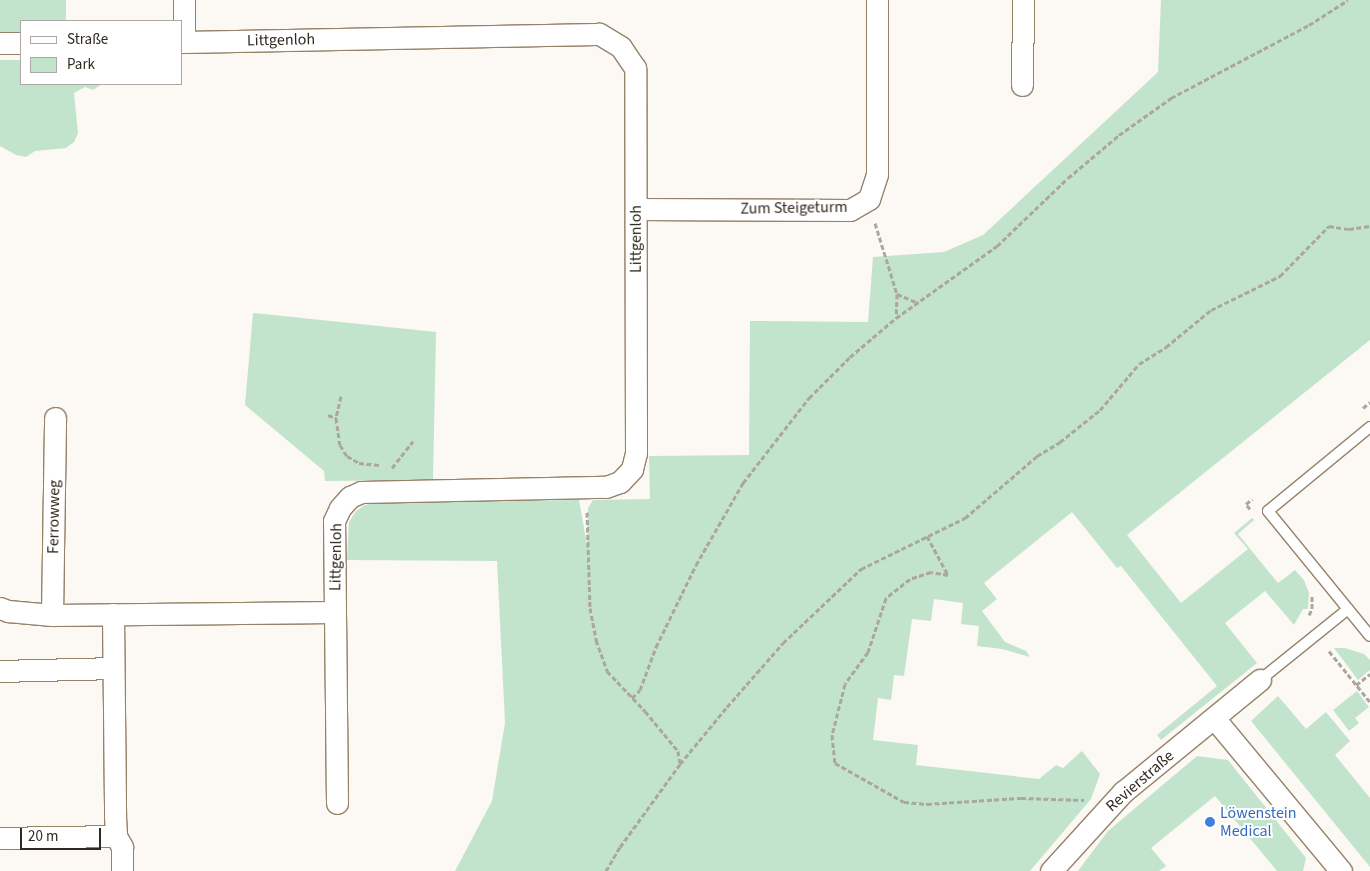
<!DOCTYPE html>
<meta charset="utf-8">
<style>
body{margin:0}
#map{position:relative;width:1370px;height:871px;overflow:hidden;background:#fcf8f3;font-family:"Source Sans 3",sans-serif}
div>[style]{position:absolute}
.green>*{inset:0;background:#c3e4cc}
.path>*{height:3px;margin-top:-1.5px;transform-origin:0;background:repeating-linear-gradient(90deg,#aba69e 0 5px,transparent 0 7.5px)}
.roads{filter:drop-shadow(1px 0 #958269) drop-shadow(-1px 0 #958269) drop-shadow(0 1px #958269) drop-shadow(0 -1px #958269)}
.lane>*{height:10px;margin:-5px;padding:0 5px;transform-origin:5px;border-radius:5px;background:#fff}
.street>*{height:21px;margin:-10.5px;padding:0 10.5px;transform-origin:10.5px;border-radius:10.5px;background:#fff}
.dots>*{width:14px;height:14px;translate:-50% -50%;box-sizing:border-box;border:2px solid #fff;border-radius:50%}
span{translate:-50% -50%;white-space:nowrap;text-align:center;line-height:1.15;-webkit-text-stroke:4px #fff;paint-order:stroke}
.street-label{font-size:16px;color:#30291e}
.shop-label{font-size:16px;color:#366cbe}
.left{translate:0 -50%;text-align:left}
.legend{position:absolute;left:20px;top:20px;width:162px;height:65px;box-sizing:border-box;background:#fff;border:1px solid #aca9a5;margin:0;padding:6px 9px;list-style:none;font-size:15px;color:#30291e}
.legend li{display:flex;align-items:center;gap:10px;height:25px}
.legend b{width:25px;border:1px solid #aca9a5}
.scale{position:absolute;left:20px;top:828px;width:81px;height:22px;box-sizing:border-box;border:2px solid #30291e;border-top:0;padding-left:6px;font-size:15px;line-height:18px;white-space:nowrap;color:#30291e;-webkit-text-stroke:4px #fff;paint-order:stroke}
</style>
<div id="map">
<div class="green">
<div style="clip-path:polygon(0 0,66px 0,66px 21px,21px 21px,21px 43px,0 43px)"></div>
<div style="clip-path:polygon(1161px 0,1370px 0,1370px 340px,1127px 535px,1181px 603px,1248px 549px,1234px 533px,1252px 518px,1254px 520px,1238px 534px,1278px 583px,1295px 570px,1304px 580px,1309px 593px,1308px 609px,1303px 609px,1294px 625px,1265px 591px,1225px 623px,1257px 663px,1161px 740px,1157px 735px,1217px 686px,1121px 566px,1117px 568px,1072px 512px,984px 583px,997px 599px,982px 611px,1005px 642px,1026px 651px,1030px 657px,1002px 649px,977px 646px,979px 626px,961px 624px,963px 603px,934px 599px,931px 621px,912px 619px,904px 676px,894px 675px,891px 700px,878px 698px,873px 740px,918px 745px,916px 765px,1039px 779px,1056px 765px,1063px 768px,1082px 751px,1100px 774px,1091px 799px,1030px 871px,455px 871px,492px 801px,505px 723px,497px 561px,347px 560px,349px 522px,356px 511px,365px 505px,379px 502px,579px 500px,587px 545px,588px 508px,593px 500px,650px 499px,649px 456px,749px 455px,750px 321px,868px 322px,873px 257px,944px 252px,983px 235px,1158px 72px)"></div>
<div style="clip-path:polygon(0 60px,21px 60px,21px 84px,102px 84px,93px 90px,85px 87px,74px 93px,78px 133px,74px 142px,66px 148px,35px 151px,26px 157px,16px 155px,0 146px)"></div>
<div style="clip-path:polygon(253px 313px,436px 332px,433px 480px,325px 481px,324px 471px,245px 405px)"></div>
<div style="clip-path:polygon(1334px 648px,1345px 648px,1364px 654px,1370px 660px,1370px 670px,1358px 680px)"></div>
<div style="clip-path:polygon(1357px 691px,1369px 707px,1355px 718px,1359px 723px,1349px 731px,1333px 710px)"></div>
<div style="clip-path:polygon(1278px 696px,1306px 729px,1326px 712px,1350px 741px,1335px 755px,1370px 798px,1370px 867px,1251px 721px)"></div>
<div style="clip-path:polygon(1197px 756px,1228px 760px,1306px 858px,1303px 871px,1277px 871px,1215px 796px,1151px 848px,1166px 866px,1159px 871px,1078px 871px,1108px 831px)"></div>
</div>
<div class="path">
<div style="left:875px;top:223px;width:74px;rotate:72.8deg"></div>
<div style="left:897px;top:294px;width:24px;rotate:92deg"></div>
<div style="left:897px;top:294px;width:23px;rotate:23deg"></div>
<div style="left:341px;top:396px;width:23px;rotate:103deg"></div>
<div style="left:336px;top:418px;width:27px;rotate:82deg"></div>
<div style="left:340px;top:445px;width:13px;rotate:58deg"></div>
<div style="left:347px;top:456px;width:14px;rotate:30deg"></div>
<div style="left:359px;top:463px;width:20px;rotate:6deg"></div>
<div style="left:1363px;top:408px;width:9px;rotate:-41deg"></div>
<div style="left:328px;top:415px;width:9px;rotate:21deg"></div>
<div style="left:392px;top:468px;width:34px;rotate:-52deg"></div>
<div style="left:1250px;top:509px;width:6px;rotate:-129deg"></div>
<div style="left:1246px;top:504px;width:8px;rotate:-40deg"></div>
<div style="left:587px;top:512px;width:96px;rotate:88.2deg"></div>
<div style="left:590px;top:608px;width:33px;rotate:79deg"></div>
<div style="left:596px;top:640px;width:33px;rotate:70deg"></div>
<div style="left:607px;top:671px;width:55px;rotate:46.5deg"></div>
<div style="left:645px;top:711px;width:52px;rotate:50.5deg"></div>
<div style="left:678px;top:751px;width:12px;rotate:81deg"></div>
<div style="left:927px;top:536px;width:44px;rotate:61.7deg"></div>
<div style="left:948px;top:575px;width:17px;rotate:-170deg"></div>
<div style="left:931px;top:572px;width:22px;rotate:162deg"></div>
<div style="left:910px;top:579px;width:31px;rotate:142deg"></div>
<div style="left:886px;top:598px;width:57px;rotate:108.4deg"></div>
<div style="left:868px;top:652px;width:39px;rotate:126deg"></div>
<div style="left:845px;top:684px;width:53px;rotate:104.3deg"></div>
<div style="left:832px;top:735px;width:28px;rotate:84deg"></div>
<div style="left:835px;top:763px;width:79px;rotate:29.5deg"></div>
<div style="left:904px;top:802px;width:23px;rotate:5deg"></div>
<div style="left:927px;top:804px;width:94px;rotate:-3.7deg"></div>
<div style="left:1021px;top:798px;width:63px;rotate:1.8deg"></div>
<div style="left:1309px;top:615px;width:7px;rotate:-63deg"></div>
<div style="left:1312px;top:609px;width:14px;rotate:-90deg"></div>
<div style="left:1329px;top:651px;width:65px;rotate:51.2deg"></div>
<div style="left:1356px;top:685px;width:18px;rotate:-38deg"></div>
<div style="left:632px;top:698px;width:11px;rotate:-45deg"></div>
<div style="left:640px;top:690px;width:46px;rotate:-69.6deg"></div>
<div style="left:656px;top:647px;width:91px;rotate:-64deg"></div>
<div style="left:696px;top:565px;width:95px;rotate:-60.2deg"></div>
<div style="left:743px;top:483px;width:108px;rotate:-52.2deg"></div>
<div style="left:809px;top:398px;width:58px;rotate:-45deg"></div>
<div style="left:850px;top:357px;width:60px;rotate:-40.3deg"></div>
<div style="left:896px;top:318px;width:124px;rotate:-35.5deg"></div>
<div style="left:997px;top:246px;width:98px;rotate:-43.8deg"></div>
<div style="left:1068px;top:178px;width:67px;rotate:-40.1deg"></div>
<div style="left:1119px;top:135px;width:64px;rotate:-35.4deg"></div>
<div style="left:1171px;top:98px;width:156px;rotate:-27.9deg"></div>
<div style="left:1309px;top:25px;width:46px;rotate:-32.7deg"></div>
<div style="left:606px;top:871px;width:28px;rotate:-60deg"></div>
<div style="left:620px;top:847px;width:102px;rotate:-54.1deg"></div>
<div style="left:680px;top:764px;width:74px;rotate:-50.5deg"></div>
<div style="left:727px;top:707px;width:85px;rotate:-48.8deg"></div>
<div style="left:783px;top:643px;width:108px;rotate:-43.5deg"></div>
<div style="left:861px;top:569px;width:116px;rotate:-26.1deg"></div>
<div style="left:965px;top:518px;width:95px;rotate:-40.7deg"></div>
<div style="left:1037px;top:456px;width:27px;rotate:-31deg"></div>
<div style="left:1060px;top:442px;width:51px;rotate:-38.7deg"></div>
<div style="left:1100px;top:410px;width:60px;rotate:-49.7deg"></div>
<div style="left:1139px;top:364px;width:32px;rotate:-32deg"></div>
<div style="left:1166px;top:347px;width:58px;rotate:-39.4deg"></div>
<div style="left:1211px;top:310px;width:77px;rotate:-26.2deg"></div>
<div style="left:1280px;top:276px;width:70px;rotate:-45.6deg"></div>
<div style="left:1329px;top:226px;width:20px;rotate:9deg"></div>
<div style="left:1349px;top:229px;width:21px;rotate:-8deg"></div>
</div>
<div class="roads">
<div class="lane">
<div style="left:1370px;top:427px;width:132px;rotate:140.5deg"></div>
<div style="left:1268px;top:511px;width:161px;rotate:50.8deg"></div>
<div style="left:1260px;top:680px;width:113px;rotate:-38.9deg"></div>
</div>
<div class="street">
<div style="left:184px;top:0;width:42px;rotate:90deg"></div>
<div style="left:0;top:43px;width:21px"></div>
<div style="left:1022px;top:85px;width:85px;rotate:-89.3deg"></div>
<div style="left:636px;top:209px;width:214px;rotate:0.3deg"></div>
<div style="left:850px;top:210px;width:22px;rotate:-30deg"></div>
<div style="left:869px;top:199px;width:26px;rotate:-72deg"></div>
<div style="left:877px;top:174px;width:174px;rotate:-90deg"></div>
<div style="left:0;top:608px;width:9px;rotate:21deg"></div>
<div style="left:8px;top:611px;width:44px;rotate:5.2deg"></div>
<div style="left:52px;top:615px;width:283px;rotate:-0.6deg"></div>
<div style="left:335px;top:612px;width:91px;rotate:-90.6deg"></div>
<div style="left:334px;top:521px;width:14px;rotate:-65deg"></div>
<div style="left:340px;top:508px;width:15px;rotate:-48deg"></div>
<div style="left:350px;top:497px;width:12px;rotate:-24deg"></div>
<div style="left:361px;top:492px;width:245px;rotate:-1.2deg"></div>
<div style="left:606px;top:487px;width:15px;rotate:-20deg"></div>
<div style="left:620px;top:482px;width:18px;rotate:-47deg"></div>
<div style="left:632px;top:469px;width:16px;rotate:-76deg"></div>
<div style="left:636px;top:453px;width:385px;rotate:-90.1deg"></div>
<div style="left:635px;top:68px;width:25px;rotate:-124deg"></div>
<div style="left:621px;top:47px;width:26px;rotate:-149deg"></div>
<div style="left:599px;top:34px;width:418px;rotate:178.9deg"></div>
<div style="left:335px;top:612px;width:191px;rotate:89.4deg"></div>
<div style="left:113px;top:614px;width:202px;rotate:89.4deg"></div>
<div style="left:115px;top:816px;width:20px;rotate:87deg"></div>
<div style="left:116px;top:836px;width:13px;rotate:61deg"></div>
<div style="left:122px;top:847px;width:24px;rotate:90deg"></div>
<div style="left:52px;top:615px;width:197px;rotate:-89.1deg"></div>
<div style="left:0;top:671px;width:113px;rotate:-1.5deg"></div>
<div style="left:1214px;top:718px;width:199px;rotate:50.3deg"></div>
<div style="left:0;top:838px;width:116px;rotate:-1deg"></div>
<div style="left:1051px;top:871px;width:107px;rotate:-47.7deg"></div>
<div style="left:1123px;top:792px;width:177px;rotate:-39.3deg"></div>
</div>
</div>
<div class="dots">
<div style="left:1210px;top:822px;background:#3f7fe0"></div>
</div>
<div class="street-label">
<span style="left:281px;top:40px;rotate:-1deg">Littgenloh</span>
<span style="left:794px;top:208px;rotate:-1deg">Zum Steigeturm</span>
<span style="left:636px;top:239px;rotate:-90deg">Littgenloh</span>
<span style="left:54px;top:517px;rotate:-89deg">Ferrowweg</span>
<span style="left:336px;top:557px;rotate:-89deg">Littgenloh</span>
<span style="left:1140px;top:781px;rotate:-41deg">Revierstraße</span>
</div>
<div class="shop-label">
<span class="left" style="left:1220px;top:822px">Löwenstein<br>Medical</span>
</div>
<ul class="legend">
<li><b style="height:6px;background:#fff"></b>Straße</li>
<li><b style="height:14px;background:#c3e4cc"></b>Park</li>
</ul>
<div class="scale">20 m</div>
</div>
